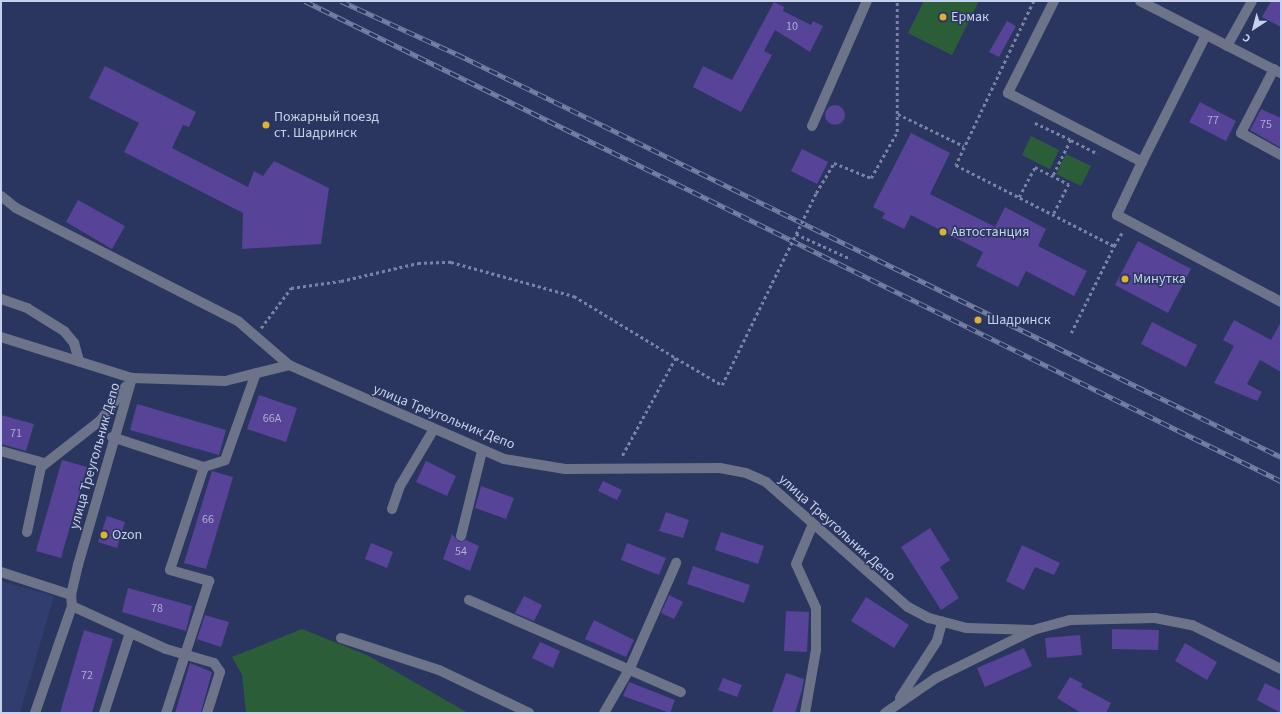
<!DOCTYPE html>
<meta charset="utf-8">
<style>
body{margin:0}
#map{position:relative;width:1282px;height:714px;overflow:hidden;background:#2a3660;font-family:"Source Sans 3",sans-serif}
div>[style]{position:absolute}
.built>*{inset:0;background:#303d6e}
.green>*{inset:0;background:#2b5d38}
.building>*{inset:0;background:#574397}
.round{border-radius:50%}
.path>*{height:2.5px;margin-top:-1.25px;transform-origin:0;background:repeating-linear-gradient(90deg,#7983a5 0 3px,transparent 0 6px)}
.minor>*{height:10px;margin:-5px;padding:0 5px;transform-origin:5px;border-radius:5px;background:#6d7489}
.rail>*{height:4.5px;margin-top:-2.25px;transform-origin:0;background:repeating-linear-gradient(90deg,#2a3660 0 9px,#7680a3 0 18px);box-sizing:border-box;border-block:1px solid #7680a3}
.path-bridge>*{height:2.5px;margin-top:-1.25px;transform-origin:0;background:repeating-linear-gradient(90deg,#7983a5 0 3px,transparent 0 6px)}
.dots>*{width:11px;height:11px;translate:-50% -50%;box-sizing:border-box;border:2px solid #2a3660;border-radius:50%}
span{translate:-50% -50%;white-space:nowrap;text-align:center;line-height:1.15;-webkit-text-stroke:3px #2a3660;paint-order:stroke}
.number-label{font-size:12px;color:#acaed6}
.number-label span{-webkit-text-stroke-width:0}
.poi-label{font-size:14px;color:#c8d1eb}
.left{translate:0 -50%;text-align:left}
.street-label{font-size:14px;color:#c8d1eb}
.frame{position:absolute;inset:0;border:2px solid #c8d1eb;pointer-events:none}
.north{position:absolute;left:1234px;top:8px;width:40px;height:40px;-webkit-text-stroke:3px #2a3660;paint-order:stroke;rotate:216deg;font-size:11px;font-weight:700;line-height:16px;text-align:center;color:#c8d1eb}
.north::after{content:'';display:block;margin:auto;width:14px;height:18px;background:#c8d1eb;clip-path:polygon(50% 0,100% 100%,50% 72%,0 100%)}
</style>
<div id="map">
<div class="built">
<div style="clip-path:polygon(1px 581px,54px 596px,20px 713px,1px 713px)"></div>
</div>
<div class="green">
<div style="clip-path:polygon(924px 1px,979px 1px,952px 55px,908px 33px)"></div>
<div style="clip-path:polygon(1031px 136px,1059px 150px,1050px 169px,1022px 155px)"></div>
<div style="clip-path:polygon(1066px 154px,1091px 166px,1081px 186px,1056px 174px)"></div>
<div style="clip-path:polygon(302px 629px,367px 655px,468px 713px,246px 713px,242px 675px,232px 657px)"></div>
</div>
<div class="building">
<div style="clip-path:polygon(1271px 1px,1281px 1px,1281px 27px,1262px 17px)"></div>
<div style="clip-path:polygon(774px 2px,784px 7px,783px 11px,811px 25px,813px 21px,823px 26px,810px 52px,775px 30px,764px 51px,772px 55px,741px 112px,693px 87px,703px 66px,732px 80px)"></div>
<div style="clip-path:polygon(1007px 21px,1016px 26px,999px 57px,989px 52px)"></div>
<div style="clip-path:polygon(105px 66px,196px 112px,189px 127px,183px 125px,172px 148px,248px 187px,254px 171px,263px 176px,274px 161px,329px 188px,321px 244px,242px 249px,243px 213px,124px 152px,139px 123px,89px 98px)"></div>
<div style="clip-path:polygon(1200px 102px,1236px 121px,1226px 141px,1189px 122px)"></div>
<div class="round" style="left:825px;top:105px;width:20px;height:20px"></div>
<div style="clip-path:polygon(1261px 109px,1281px 118px,1281px 148px,1250px 130px)"></div>
<div style="clip-path:polygon(911px 133px,950px 153px,930px 194px,995px 227px,1005px 207px,1046px 229px,1038px 246px,1087px 271px,1074px 296px,1026px 271px,1018px 287px,976px 266px,983px 252px,911px 215px,904px 229px,882px 218px,885px 213px,873px 207px)"></div>
<div style="clip-path:polygon(802px 149px,828px 162px,817px 184px,791px 171px)"></div>
<div style="clip-path:polygon(78px 200px,125px 226px,112px 249px,66px 222px)"></div>
<div style="clip-path:polygon(1138px 241px,1191px 269px,1168px 313px,1115px 285px)"></div>
<div style="clip-path:polygon(1234px 320px,1271px 340px,1281px 322px,1281px 372px,1260px 360px,1247px 384px,1262px 392px,1257px 401px,1214px 383px,1234px 346px,1223px 340px)"></div>
<div style="clip-path:polygon(1152px 322px,1197px 345px,1186px 367px,1141px 344px)"></div>
<div style="clip-path:polygon(259px 395px,297px 408px,286px 442px,247px 429px)"></div>
<div style="clip-path:polygon(137px 404px,226px 430px,219px 455px,130px 430px)"></div>
<div style="clip-path:polygon(1px 415px,34px 424px,26px 451px,1px 444px)"></div>
<div style="clip-path:polygon(62px 460px,87px 467px,61px 558px,36px 551px)"></div>
<div style="clip-path:polygon(426px 461px,456px 476px,447px 496px,416px 482px)"></div>
<div style="clip-path:polygon(212px 471px,233px 477px,206px 569px,184px 563px)"></div>
<div style="clip-path:polygon(603px 481px,622px 490px,617px 500px,598px 491px)"></div>
<div style="clip-path:polygon(481px 486px,514px 498px,506px 519px,475px 508px)"></div>
<div style="clip-path:polygon(666px 512px,689px 520px,683px 538px,659px 531px)"></div>
<div style="clip-path:polygon(107px 516px,125px 522px,117px 548px,98px 542px)"></div>
<div style="clip-path:polygon(930px 528px,950px 560px,940px 567px,959px 598px,941px 610px,901px 547px)"></div>
<div style="clip-path:polygon(721px 532px,764px 546px,758px 564px,715px 550px)"></div>
<div style="clip-path:polygon(452px 534px,459px 542px,466px 540px,479px 546px,470px 571px,443px 559px)"></div>
<div style="clip-path:polygon(371px 543px,393px 552px,387px 568px,365px 559px)"></div>
<div style="clip-path:polygon(627px 543px,666px 558px,659px 575px,621px 560px)"></div>
<div style="clip-path:polygon(1022px 545px,1060px 563px,1054px 575px,1035px 567px,1024px 590px,1006px 581px)"></div>
<div style="clip-path:polygon(693px 566px,750px 585px,744px 603px,687px 584px)"></div>
<div style="clip-path:polygon(128px 588px,192px 606px,186px 631px,122px 612px)"></div>
<div style="clip-path:polygon(669px 595px,683px 602px,674px 619px,661px 613px)"></div>
<div style="clip-path:polygon(524px 596px,542px 605px,534px 621px,515px 613px)"></div>
<div style="clip-path:polygon(866px 597px,909px 625px,894px 648px,851px 621px)"></div>
<div style="clip-path:polygon(786px 611px,809px 612px,807px 652px,784px 651px)"></div>
<div style="clip-path:polygon(205px 615px,229px 622px,221px 647px,197px 639px)"></div>
<div style="clip-path:polygon(594px 620px,634px 640px,626px 657px,585px 639px)"></div>
<div style="clip-path:polygon(1112px 629px,1159px 630px,1158px 650px,1112px 649px)"></div>
<div style="clip-path:polygon(84px 630px,113px 639px,92px 713px,60px 713px)"></div>
<div style="clip-path:polygon(1080px 635px,1082px 655px,1047px 658px,1045px 638px)"></div>
<div style="clip-path:polygon(540px 642px,560px 651px,553px 668px,532px 658px)"></div>
<div style="clip-path:polygon(1185px 643px,1217px 662px,1207px 680px,1175px 661px)"></div>
<div style="clip-path:polygon(1024px 648px,1032px 666px,985px 687px,977px 668px)"></div>
<div style="clip-path:polygon(190px 663px,212px 672px,201px 712px,175px 713px)"></div>
<div style="clip-path:polygon(786px 673px,804px 679px,802px 690px,795px 713px,772px 713px)"></div>
<div style="clip-path:polygon(1070px 677px,1083px 684px,1081px 687px,1111px 703px,1106px 713px,1081px 713px,1057px 698px)"></div>
<div style="clip-path:polygon(723px 678px,742px 685px,737px 697px,718px 690px)"></div>
<div style="clip-path:polygon(629px 682px,675px 700px,670px 713px,623px 696px)"></div>
<div style="clip-path:polygon(1265px 683px,1281px 691px,1281px 713px,1257px 700px)"></div>
</div>
<div class="path">
<div style="left:1034px;top:1px;width:182px;rotate:115.4deg"></div>
<div style="left:956px;top:165px;width:178px;rotate:27.1deg"></div>
<div style="left:1114px;top:246px;width:17px;rotate:-59deg"></div>
<div style="left:898px;top:114px;width:73px;rotate:25.9deg"></div>
<div style="left:1035px;top:123px;width:40px;rotate:25deg"></div>
<div style="left:1071px;top:140px;width:40px;rotate:116.6deg"></div>
<div style="left:1071px;top:140px;width:30px;rotate:27deg"></div>
<div style="left:816px;top:193px;width:35px;rotate:-59deg"></div>
<div style="left:834px;top:163px;width:40px;rotate:22deg"></div>
<div style="left:871px;top:178px;width:53px;rotate:-60.5deg"></div>
<div style="left:897px;top:132px;width:131px;rotate:-90deg"></div>
<div style="left:1019px;top:197px;width:34px;rotate:-62deg"></div>
<div style="left:1035px;top:167px;width:38px;rotate:27deg"></div>
<div style="left:1069px;top:184px;width:34px;rotate:117deg"></div>
<div style="left:796px;top:234px;width:60px;rotate:24.4deg"></div>
<div style="left:261px;top:328px;width:50px;rotate:-53.1deg"></div>
<div style="left:291px;top:288px;width:50px;rotate:-8deg"></div>
<div style="left:341px;top:281px;width:79px;rotate:-13.2deg"></div>
<div style="left:418px;top:263px;width:33px;rotate:-2deg"></div>
<div style="left:451px;top:262px;width:128px;rotate:15.5deg"></div>
<div style="left:574px;top:296px;width:119px;rotate:31.3deg"></div>
<div style="left:676px;top:358px;width:113px;rotate:118.6deg"></div>
<div style="left:1071px;top:333px;width:97px;rotate:-63.7deg"></div>
<div style="left:676px;top:358px;width:53px;rotate:30.4deg"></div>
</div>
<div class="minor">
<div style="left:1054px;top:1px;width:103px;rotate:116.6deg"></div>
<div style="left:1008px;top:93px;width:151px;rotate:27.2deg"></div>
<div style="left:1142px;top:162px;width:142px;rotate:-63.3deg"></div>
<div style="left:1140px;top:1px;width:158px;rotate:27.1deg"></div>
<div style="left:1227px;top:46px;width:51px;rotate:-60.9deg"></div>
<div style="left:1274px;top:69px;width:72px;rotate:117.3deg"></div>
<div style="left:1241px;top:133px;width:46px;rotate:28.8deg"></div>
<div style="left:812px;top:126px;width:137px;rotate:-66.3deg"></div>
<div style="left:1142px;top:162px;width:59px;rotate:115.3deg"></div>
<div style="left:1117px;top:215px;width:186px;rotate:27.9deg"></div>
<div style="left:1px;top:196px;width:19px;rotate:39deg"></div>
<div style="left:16px;top:208px;width:249px;rotate:27deg"></div>
<div style="left:238px;top:321px;width:67px;rotate:40.8deg"></div>
<div style="left:1px;top:299px;width:28px;rotate:19deg"></div>
<div style="left:27px;top:308px;width:44px;rotate:31.9deg"></div>
<div style="left:64px;top:331px;width:16px;rotate:50deg"></div>
<div style="left:74px;top:343px;width:19px;rotate:74deg"></div>
<div style="left:1px;top:337px;width:137px;rotate:17.4deg"></div>
<div style="left:132px;top:378px;width:93px;rotate:1.8deg"></div>
<div style="left:225px;top:381px;width:66px;rotate:-14deg"></div>
<div style="left:289px;top:365px;width:235px;rotate:23.6deg"></div>
<div style="left:504px;top:459px;width:62px;rotate:9.3deg"></div>
<div style="left:565px;top:469px;width:155px;rotate:-0.4deg"></div>
<div style="left:720px;top:468px;width:26px;rotate:11deg"></div>
<div style="left:746px;top:473px;width:22px;rotate:24deg"></div>
<div style="left:766px;top:482px;width:189px;rotate:41.4deg"></div>
<div style="left:908px;top:607px;width:24px;rotate:28deg"></div>
<div style="left:929px;top:618px;width:39px;rotate:15deg"></div>
<div style="left:967px;top:628px;width:66px;rotate:1.7deg"></div>
<div style="left:112px;top:437px;width:97px;rotate:18.1deg"></div>
<div style="left:204px;top:467px;width:108px;rotate:108.3deg"></div>
<div style="left:170px;top:570px;width:41px;rotate:15.8deg"></div>
<div style="left:209px;top:581px;width:139px;rotate:108deg"></div>
<div style="left:1px;top:451px;width:45px;rotate:15.6deg"></div>
<div style="left:204px;top:467px;width:22px;rotate:-18deg"></div>
<div style="left:225px;top:460px;width:92px;rotate:-70.4deg"></div>
<div style="left:392px;top:509px;width:24px;rotate:-71deg"></div>
<div style="left:400px;top:486px;width:66px;rotate:-59.2deg"></div>
<div style="left:27px;top:532px;width:66px;rotate:-77.8deg"></div>
<div style="left:41px;top:467px;width:76px;rotate:-38.1deg"></div>
<div style="left:101px;top:420px;width:42px;rotate:-53.7deg"></div>
<div style="left:461px;top:536px;width:88px;rotate:-76.1deg"></div>
<div style="left:1px;top:572px;width:74px;rotate:18.2deg"></div>
<div style="left:469px;top:600px;width:231px;rotate:23.5deg"></div>
<div style="left:72px;top:606px;width:103px;rotate:24.6deg"></div>
<div style="left:166px;top:649px;width:50px;rotate:16.3deg"></div>
<div style="left:214px;top:663px;width:11px;rotate:56deg"></div>
<div style="left:220px;top:672px;width:43px;rotate:107.6deg"></div>
<div style="left:341px;top:638px;width:103px;rotate:18.1deg"></div>
<div style="left:439px;top:670px;width:100px;rotate:25.5deg"></div>
<div style="left:900px;top:698px;width:68px;rotate:-57deg"></div>
<div style="left:937px;top:641px;width:20px;rotate:-75deg"></div>
<div style="left:35px;top:713px;width:113px;rotate:-70.9deg"></div>
<div style="left:72px;top:606px;width:11px;rotate:-95deg"></div>
<div style="left:71px;top:595px;width:31px;rotate:-77deg"></div>
<div style="left:78px;top:565px;width:195px;rotate:-73.9deg"></div>
<div style="left:104px;top:713px;width:84px;rotate:-72deg"></div>
<div style="left:604px;top:713px;width:52px;rotate:-60deg"></div>
<div style="left:630px;top:668px;width:115px;rotate:-66.3deg"></div>
<div style="left:805px;top:713px;width:64px;rotate:-80.1deg"></div>
<div style="left:816px;top:650px;width:42px;rotate:-90deg"></div>
<div style="left:816px;top:608px;width:48px;rotate:-114.4deg"></div>
<div style="left:796px;top:564px;width:43px;rotate:-67deg"></div>
<div style="left:885px;top:713px;width:62px;rotate:-34.5deg"></div>
<div style="left:936px;top:678px;width:108px;rotate:-26.3deg"></div>
<div style="left:1033px;top:630px;width:38px;rotate:-15deg"></div>
<div style="left:1070px;top:620px;width:85px;rotate:-1.3deg"></div>
<div style="left:1155px;top:618px;width:38px;rotate:11deg"></div>
<div style="left:1192px;top:625px;width:99px;rotate:26.3deg"></div>
</div>
<div class="rail">
<div style="left:305px;top:1px;width:1088px;rotate:26.19deg"></div>
<div style="left:341px;top:1px;width:128px;rotate:24.6deg"></div>
<div style="left:457px;top:54px;width:917px;rotate:26.06deg"></div>
</div>
<div class="path-bridge">
<div style="left:722px;top:385px;width:214px;rotate:-63.9deg"></div>
</div>
<div class="dots">
<div style="left:943px;top:17px;background:#dab333"></div>
<div style="left:266px;top:125px;background:#dab333"></div>
<div style="left:943px;top:232px;background:#dab333"></div>
<div style="left:1125px;top:279px;background:#dab333"></div>
<div style="left:978px;top:320px;background:#dab333"></div>
<div style="left:104px;top:535px;background:#dab333"></div>
</div>
<div class="number-label">
<span style="left:792px;top:27px">10</span>
<span style="left:1213px;top:121px">77</span>
<span style="left:1266px;top:125px">75</span>
<span style="left:272px;top:419px">66А</span>
<span style="left:16px;top:434px">71</span>
<span style="left:208px;top:520px">66</span>
<span style="left:461px;top:552px">54</span>
<span style="left:157px;top:609px">78</span>
<span style="left:87px;top:676px">72</span>
</div>
<div class="poi-label">
<span class="left" style="left:951px;top:17px">Ермак</span>
<span class="left" style="left:274px;top:125px">Пожарный поезд<br>ст. Шадринск</span>
<span class="left" style="left:951px;top:232px">Автостанция</span>
<span class="left" style="left:1133px;top:279px">Минутка</span>
<span class="left" style="left:987px;top:320px">Шадринск</span>
<span class="left" style="left:112px;top:535px">Ozon</span>
</div>
<div class="street-label">
<span style="left:444px;top:417px;rotate:22deg">улица Треугольник Депо</span>
<span style="left:95px;top:456px;rotate:-74deg">улица Треугольник Депо</span>
<span style="left:837px;top:528px;rotate:42deg">улица Треугольник Депо</span>
</div>
<div class="frame"></div>
<div class="north">С</div>
</div>
